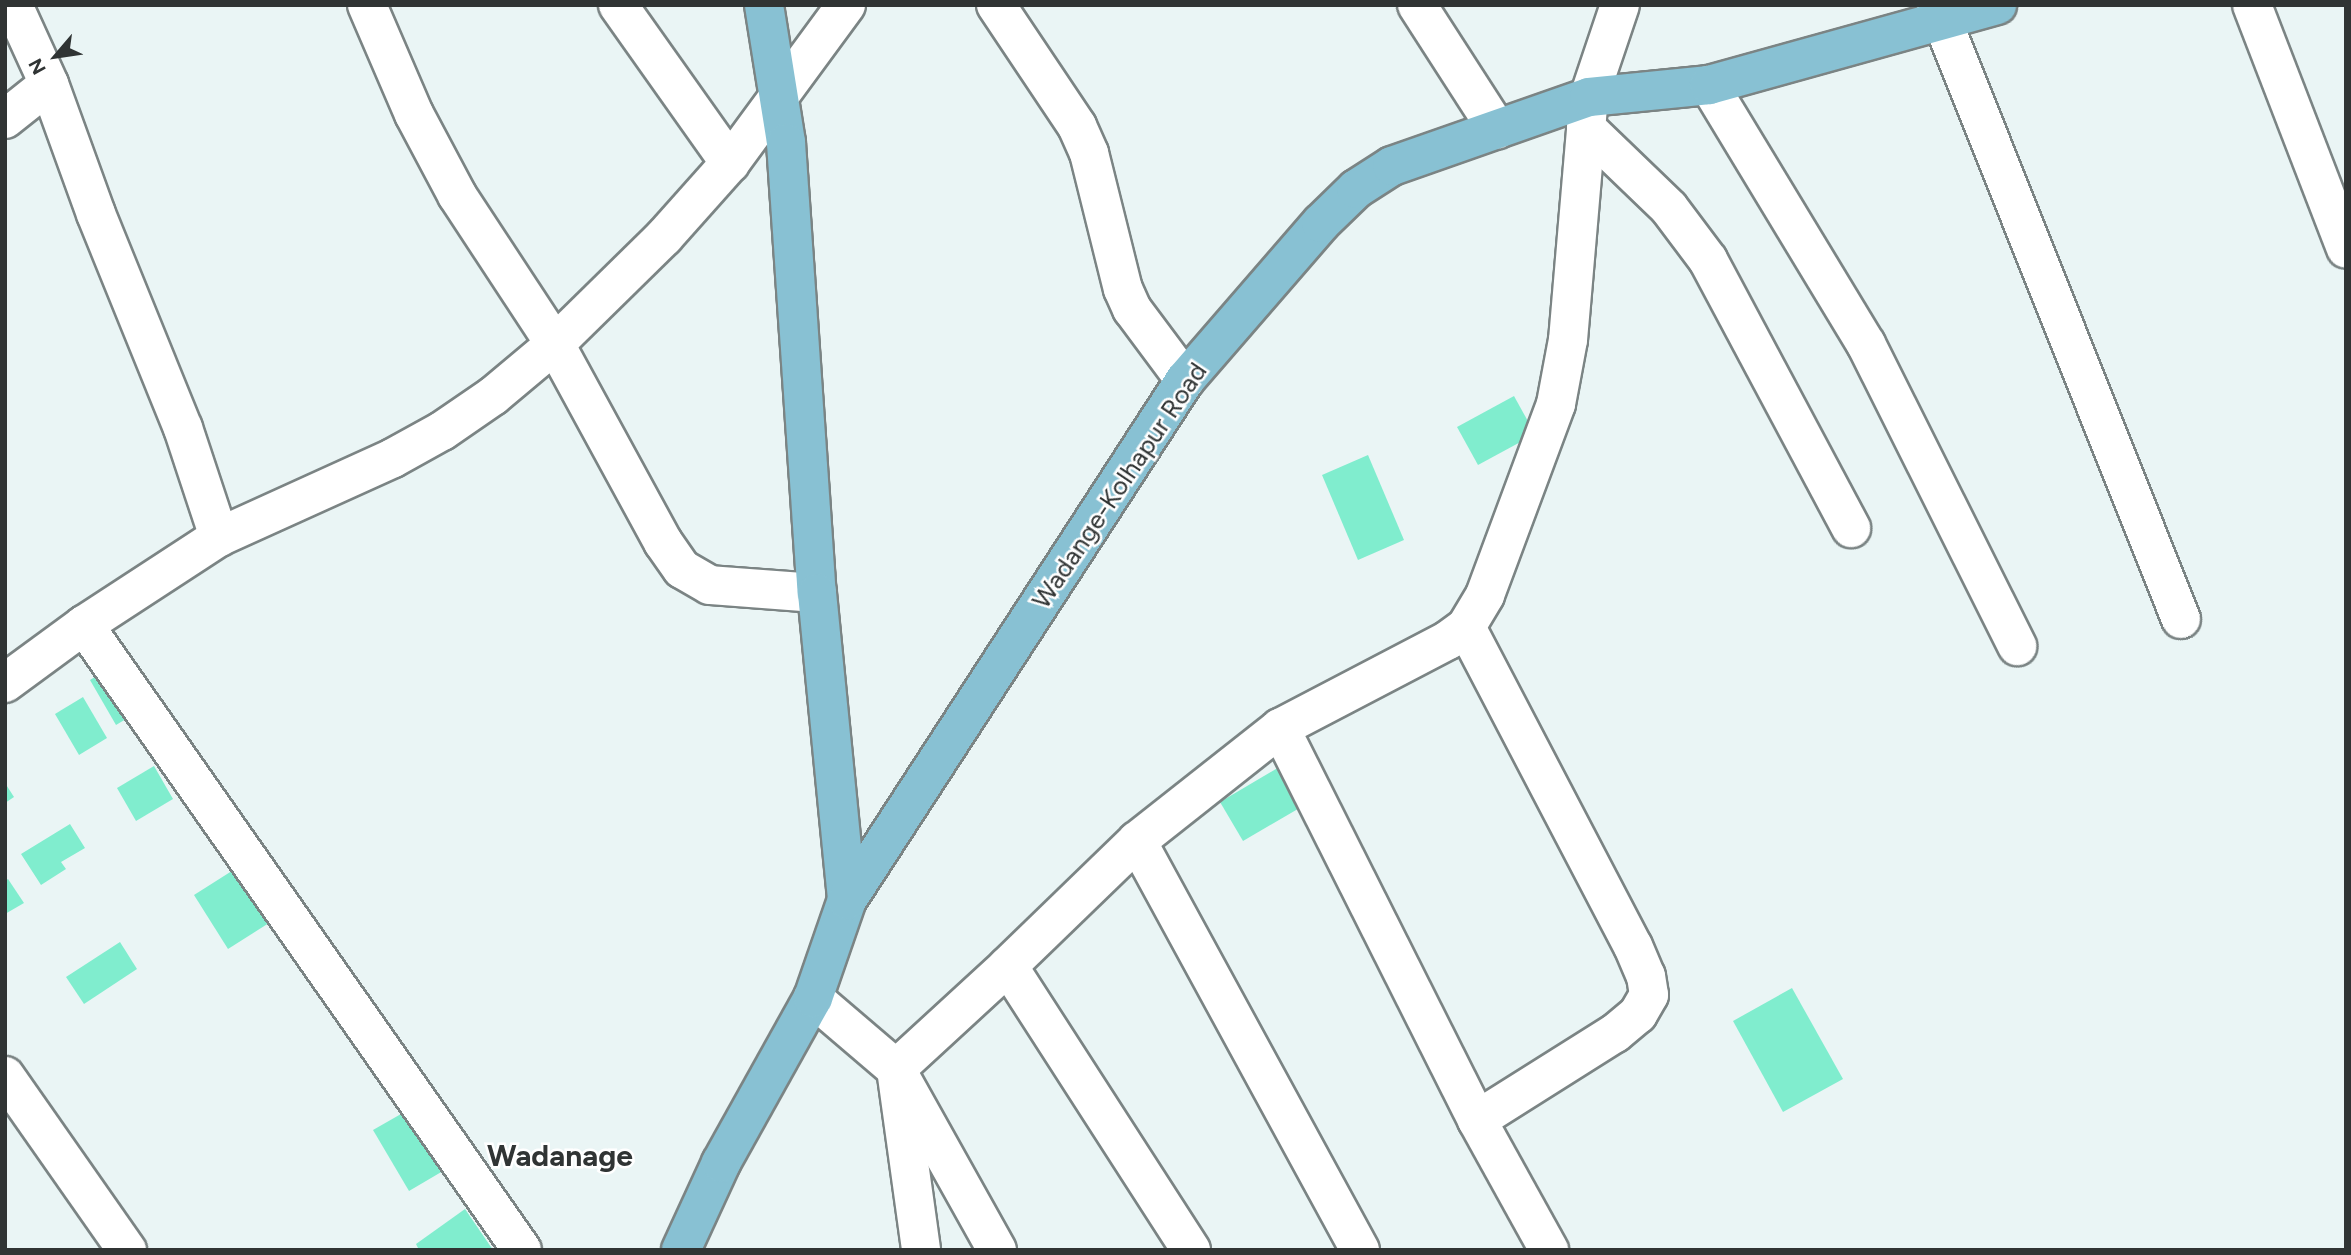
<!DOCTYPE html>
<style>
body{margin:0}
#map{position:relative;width:2351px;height:1255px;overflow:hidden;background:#eaf5f5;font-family:Figtree,sans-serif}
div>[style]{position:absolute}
.building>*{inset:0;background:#80edce}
.roads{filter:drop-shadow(2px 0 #7b8484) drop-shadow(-2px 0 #7b8484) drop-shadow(0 2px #7b8484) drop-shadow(0 -2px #7b8484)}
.minor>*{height:38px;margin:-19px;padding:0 19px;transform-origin:19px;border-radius:19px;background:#fff}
.major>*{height:38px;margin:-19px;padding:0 19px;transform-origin:19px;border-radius:19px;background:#88c1d3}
span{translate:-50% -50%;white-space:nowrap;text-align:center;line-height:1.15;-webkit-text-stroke:5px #fff;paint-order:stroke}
.street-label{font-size:26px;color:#303434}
.quarter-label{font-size:30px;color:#303434;font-weight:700}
.frame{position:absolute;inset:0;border:7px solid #303434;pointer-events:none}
.north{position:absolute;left:21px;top:21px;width:70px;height:70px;-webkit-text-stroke:5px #fff;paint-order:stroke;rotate:241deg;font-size:19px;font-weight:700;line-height:28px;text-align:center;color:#303434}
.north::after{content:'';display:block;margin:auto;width:24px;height:32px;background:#303434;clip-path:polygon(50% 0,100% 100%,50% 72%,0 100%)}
</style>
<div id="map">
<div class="building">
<div style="clip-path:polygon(1514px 396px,1535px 434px,1478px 465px,1457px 427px)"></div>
<div style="clip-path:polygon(1368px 455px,1404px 540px,1358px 560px,1322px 475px)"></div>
<div style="clip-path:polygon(109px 668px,136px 713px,116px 725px,90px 680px)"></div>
<div style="clip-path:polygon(83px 697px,107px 738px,79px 755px,55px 714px)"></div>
<div style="clip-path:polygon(154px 766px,173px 799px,136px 821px,117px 788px)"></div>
<div style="clip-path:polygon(1281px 766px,1303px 806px,1243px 841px,1220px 802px)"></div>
<div style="clip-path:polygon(5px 783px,14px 797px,5px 803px)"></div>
<div style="clip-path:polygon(70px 824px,85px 848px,61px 862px,66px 869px,41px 885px,21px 854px)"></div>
<div style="clip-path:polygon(235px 869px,269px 923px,228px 949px,194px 895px)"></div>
<div style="clip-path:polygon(8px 879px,24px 903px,5px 914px,5px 881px)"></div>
<div style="clip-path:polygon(120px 942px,137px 969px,84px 1004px,66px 977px)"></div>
<div style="clip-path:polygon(1792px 988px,1843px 1079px,1783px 1112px,1733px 1021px)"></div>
<div style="clip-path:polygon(408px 1110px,443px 1171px,409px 1191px,373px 1130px)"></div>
<div style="clip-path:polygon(465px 1209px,493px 1250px,419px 1250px,416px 1244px)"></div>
</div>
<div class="roads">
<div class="minor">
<div style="left:13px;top:5px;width:87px;rotate:65.5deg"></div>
<div style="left:49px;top:84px;width:138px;rotate:70.1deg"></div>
<div style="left:96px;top:214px;width:231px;rotate:67.9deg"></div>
<div style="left:183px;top:428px;width:115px;rotate:71.7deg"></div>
<div style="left:367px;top:5px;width:119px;rotate:66.7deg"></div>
<div style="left:414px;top:114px;width:92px;rotate:62deg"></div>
<div style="left:457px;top:195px;width:178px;rotate:56.7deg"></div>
<div style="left:555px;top:344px;width:226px;rotate:61.4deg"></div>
<div style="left:663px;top:542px;width:33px;rotate:55deg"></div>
<div style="left:682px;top:569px;width:32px;rotate:30deg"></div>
<div style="left:710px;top:585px;width:107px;rotate:4.3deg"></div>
<div style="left:618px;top:5px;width:194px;rotate:54.7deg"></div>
<div style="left:996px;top:5px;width:146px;rotate:56.2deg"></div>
<div style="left:1077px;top:126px;width:30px;rotate:66deg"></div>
<div style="left:1089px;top:153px;width:140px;rotate:76deg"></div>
<div style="left:1123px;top:289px;width:22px;rotate:66deg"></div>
<div style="left:1132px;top:309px;width:89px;rotate:53.3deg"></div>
<div style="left:1417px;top:5px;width:148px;rotate:57.2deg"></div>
<div style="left:1936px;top:5px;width:661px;rotate:68.25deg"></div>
<div style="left:2252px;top:5px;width:261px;rotate:68.9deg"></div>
<div style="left:1709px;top:85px;width:303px;rotate:58.8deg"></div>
<div style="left:1866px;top:344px;width:338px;rotate:63.4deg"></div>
<div style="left:5px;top:119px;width:56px;rotate:-38.5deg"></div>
<div style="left:1586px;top:128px;width:115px;rotate:43.9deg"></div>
<div style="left:1669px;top:208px;width:65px;rotate:53.1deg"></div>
<div style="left:1708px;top:260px;width:304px;rotate:61.9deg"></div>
<div style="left:84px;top:625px;width:763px;rotate:54.98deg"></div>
<div style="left:1466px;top:627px;width:360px;rotate:62.4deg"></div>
<div style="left:1633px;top:946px;width:33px;rotate:67deg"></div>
<div style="left:1646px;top:976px;width:19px;rotate:81deg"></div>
<div style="left:1649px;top:995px;width:22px;rotate:120deg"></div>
<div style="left:1638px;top:1014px;width:30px;rotate:140deg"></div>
<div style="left:1615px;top:1033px;width:163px;rotate:147.8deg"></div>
<div style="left:5px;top:683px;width:98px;rotate:-36.3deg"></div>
<div style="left:84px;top:625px;width:161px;rotate:-33.1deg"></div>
<div style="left:219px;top:537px;width:191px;rotate:-24.4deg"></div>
<div style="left:393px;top:458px;width:56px;rotate:-28.9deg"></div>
<div style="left:442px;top:431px;width:62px;rotate:-34.5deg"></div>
<div style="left:493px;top:396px;width:81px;rotate:-40deg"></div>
<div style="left:555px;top:344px;width:153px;rotate:-44.5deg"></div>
<div style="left:664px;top:237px;width:99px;rotate:-48.3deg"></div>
<div style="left:730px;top:163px;width:196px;rotate:-53.7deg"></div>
<div style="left:1280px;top:728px;width:190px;rotate:-27.6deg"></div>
<div style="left:1448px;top:640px;width:22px;rotate:-36deg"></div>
<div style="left:1466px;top:627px;width:37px;rotate:-59deg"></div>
<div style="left:1485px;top:595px;width:204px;rotate:-69.6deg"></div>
<div style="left:1556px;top:404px;width:65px;rotate:-79.4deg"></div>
<div style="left:1568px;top:340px;width:244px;rotate:-85.1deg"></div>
<div style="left:1589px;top:97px;width:97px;rotate:-71.4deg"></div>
<div style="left:1137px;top:841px;width:466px;rotate:61.4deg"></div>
<div style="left:1008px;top:966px;width:338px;rotate:57.2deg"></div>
<div style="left:813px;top:998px;width:109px;rotate:40.5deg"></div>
<div style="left:896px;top:1069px;width:183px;rotate:82.1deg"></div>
<div style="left:5px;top:1076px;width:213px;rotate:55deg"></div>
<div style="left:997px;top:1250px;width:207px;rotate:-119.2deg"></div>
<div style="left:896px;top:1069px;width:152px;rotate:-42.6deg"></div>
<div style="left:1008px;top:966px;width:180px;rotate:-44.1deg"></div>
<div style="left:1137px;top:841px;width:182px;rotate:-38.3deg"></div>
<div style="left:1280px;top:728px;width:439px;rotate:63.3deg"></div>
<div style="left:1477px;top:1120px;width:149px;rotate:61deg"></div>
</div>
<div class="major">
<div style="left:764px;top:5px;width:140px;rotate:80.9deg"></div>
<div style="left:786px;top:143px;width:451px;rotate:86.1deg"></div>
<div style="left:817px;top:593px;width:308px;rotate:84.4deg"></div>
<div style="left:681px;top:1250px;width:96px;rotate:-65.3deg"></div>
<div style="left:721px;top:1163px;width:189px;rotate:-60.9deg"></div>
<div style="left:813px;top:998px;width:104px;rotate:-70.9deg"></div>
<div style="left:847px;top:900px;width:620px;rotate:-56.98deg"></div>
<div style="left:1185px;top:380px;width:208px;rotate:-49.1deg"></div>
<div style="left:1321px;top:223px;width:49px;rotate:-44.2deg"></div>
<div style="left:1356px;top:189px;width:43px;rotate:-32.6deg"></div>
<div style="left:1392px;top:166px;width:209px;rotate:-19.3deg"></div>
<div style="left:1589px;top:97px;width:121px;rotate:-5.7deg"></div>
<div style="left:1709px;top:85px;width:299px;rotate:-15.5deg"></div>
</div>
</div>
<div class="street-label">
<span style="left:1120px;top:486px;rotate:-56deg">Wadange-Kolhapur Road</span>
</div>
<div class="quarter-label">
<span style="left:560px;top:1156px">Wadanage</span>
</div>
<div class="frame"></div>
<div class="north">N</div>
</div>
